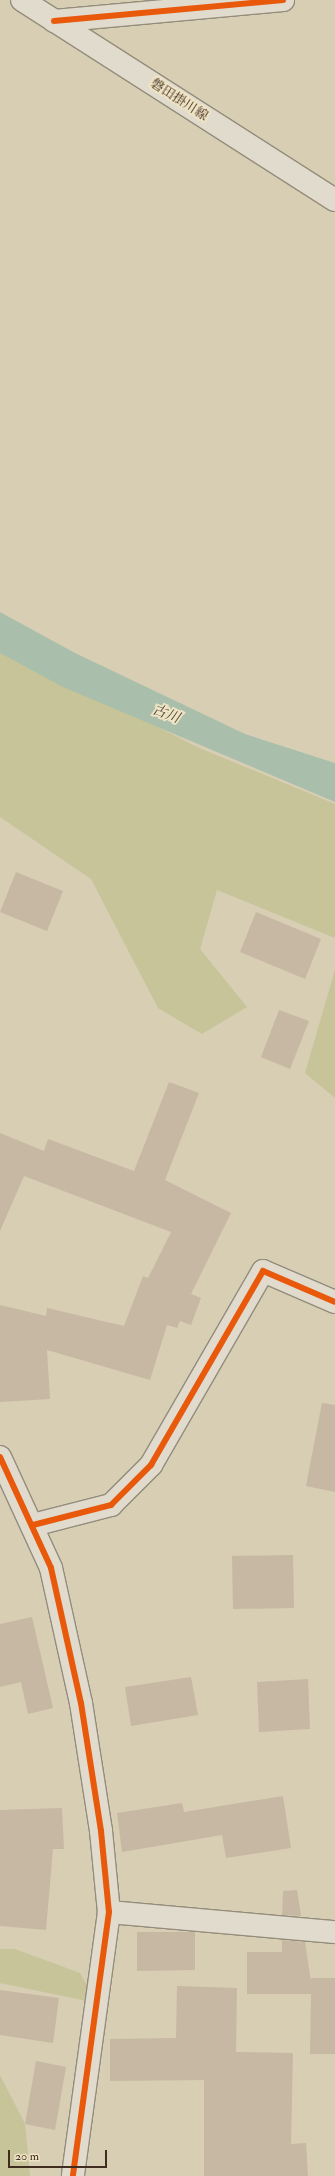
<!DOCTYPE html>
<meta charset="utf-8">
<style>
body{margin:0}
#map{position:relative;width:335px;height:2176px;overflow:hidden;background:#d7ceb3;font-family:"IM FELL Double Pica","Noto Serif JP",serif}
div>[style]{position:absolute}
.green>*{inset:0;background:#c6c498}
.water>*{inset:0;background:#aabfab}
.building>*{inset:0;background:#c7b8a4}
.roads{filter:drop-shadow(1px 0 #948c7b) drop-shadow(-1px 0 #948c7b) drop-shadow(0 1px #948c7b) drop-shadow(0 -1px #948c7b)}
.street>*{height:22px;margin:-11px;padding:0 11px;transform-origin:11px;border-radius:11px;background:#e0dbcd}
.secondary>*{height:22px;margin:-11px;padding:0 11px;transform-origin:11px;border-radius:11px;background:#e0dbcd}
.cycleway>*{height:6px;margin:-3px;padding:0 3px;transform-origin:3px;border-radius:3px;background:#e8590c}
span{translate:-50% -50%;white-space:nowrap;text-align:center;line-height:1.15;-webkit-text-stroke:4px #efe4c4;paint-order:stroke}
.street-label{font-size:13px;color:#412c20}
.water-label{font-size:14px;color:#52483b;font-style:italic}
.scale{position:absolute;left:8px;top:2150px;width:99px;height:18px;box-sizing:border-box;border:2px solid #412c20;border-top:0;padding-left:5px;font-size:12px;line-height:14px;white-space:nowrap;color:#412c20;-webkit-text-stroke:3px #efe4c4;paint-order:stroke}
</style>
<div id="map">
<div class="green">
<div style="clip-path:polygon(0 646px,197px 747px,335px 804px,335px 938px,217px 890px,200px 949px,247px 1007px,202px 1034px,158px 1008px,91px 879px,0 817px)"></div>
<div style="clip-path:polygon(335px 970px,335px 1098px,305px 1073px)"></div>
<div style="clip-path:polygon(0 1949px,15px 1949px,80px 1973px,97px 2003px,0 1983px)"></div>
<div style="clip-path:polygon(0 2075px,25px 2124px,30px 2176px,0 2176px)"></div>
</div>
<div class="water">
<div style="clip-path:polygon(0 612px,75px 653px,245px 734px,335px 763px,335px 802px,63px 687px,0 653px)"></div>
</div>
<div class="building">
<div style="clip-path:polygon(16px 872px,63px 891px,47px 931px,0 912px)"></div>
<div style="clip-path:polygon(256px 912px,321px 939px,305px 979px,240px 952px)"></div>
<div style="clip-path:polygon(279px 1010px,309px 1021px,290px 1069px,261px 1057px)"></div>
<div style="clip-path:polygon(169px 1082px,199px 1093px,165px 1180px,231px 1213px,191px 1294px,201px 1298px,191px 1325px,180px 1321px,177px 1328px,167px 1325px,150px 1380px,47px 1350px,50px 1399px,0 1402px,0 1305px,46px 1316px,47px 1308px,124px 1326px,143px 1276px,148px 1278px,171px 1232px,24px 1176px,0 1231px,0 1133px,44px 1151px,48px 1139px,134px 1171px)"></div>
<div style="clip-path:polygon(322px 1403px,335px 1405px,335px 1492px,306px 1486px)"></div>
<div style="clip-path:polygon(293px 1555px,294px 1608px,233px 1609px,232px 1556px)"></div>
<div style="clip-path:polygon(32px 1617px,53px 1708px,28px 1714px,21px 1682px,0 1687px,0 1624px)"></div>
<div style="clip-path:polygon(191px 1677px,198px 1715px,131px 1726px,125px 1687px)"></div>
<div style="clip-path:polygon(308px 1679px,310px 1729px,259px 1732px,257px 1682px)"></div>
<div style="clip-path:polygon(283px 1796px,291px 1848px,226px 1858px,222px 1835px,122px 1852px,117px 1813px,182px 1803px,184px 1812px)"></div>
<div style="clip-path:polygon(62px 1808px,64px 1849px,53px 1849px,46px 1930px,0 1926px,0 1810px)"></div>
<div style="clip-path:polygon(297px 1890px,301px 1916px,282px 1915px,283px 1891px)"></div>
<div style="clip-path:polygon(137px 1932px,195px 1932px,195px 1970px,137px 1971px)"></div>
<div style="clip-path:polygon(282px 1940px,305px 1942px,311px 1982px,311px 1978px,335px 1978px,335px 2054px,310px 2054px,311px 1994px,247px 1994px,247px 1952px,282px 1952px)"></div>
<div style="clip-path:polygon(177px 1986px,237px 1988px,236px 2052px,293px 2053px,291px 2144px,306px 2143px,308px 2176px,204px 2176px,204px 2080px,110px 2081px,110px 2039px,176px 2038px)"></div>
<div style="clip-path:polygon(0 1990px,59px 1998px,53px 2043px,0 2035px)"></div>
<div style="clip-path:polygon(36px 2061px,66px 2067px,55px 2130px,25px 2124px)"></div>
</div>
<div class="roads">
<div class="street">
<div style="left:54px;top:21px;width:230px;rotate:-5.2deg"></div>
<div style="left:0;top:1457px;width:122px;rotate:65.3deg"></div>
<div style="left:51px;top:1568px;width:138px;rotate:77.5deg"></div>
<div style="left:81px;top:1703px;width:130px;rotate:81.1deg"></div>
<div style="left:101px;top:1831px;width:81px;rotate:84.4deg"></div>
<div style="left:109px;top:1912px;width:266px;rotate:97.8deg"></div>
<div style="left:33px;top:1525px;width:81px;rotate:-14.4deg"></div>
<div style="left:111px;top:1505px;width:57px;rotate:-45deg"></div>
<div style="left:151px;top:1465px;width:224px;rotate:-60deg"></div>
<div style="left:263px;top:1271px;width:78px;rotate:23.3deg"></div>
<div style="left:109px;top:1912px;width:227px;rotate:5.1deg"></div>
</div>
<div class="secondary">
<div style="left:22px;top:0;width:371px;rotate:32.6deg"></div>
</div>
</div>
<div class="cycleway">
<div style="left:54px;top:21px;width:230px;rotate:-5.2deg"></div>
<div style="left:0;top:1457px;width:122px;rotate:65.3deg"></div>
<div style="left:51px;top:1568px;width:138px;rotate:77.5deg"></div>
<div style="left:81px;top:1703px;width:130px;rotate:81.1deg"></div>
<div style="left:101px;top:1831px;width:81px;rotate:84.4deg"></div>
<div style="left:109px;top:1912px;width:266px;rotate:97.8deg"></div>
<div style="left:33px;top:1525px;width:81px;rotate:-14.4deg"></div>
<div style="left:111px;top:1505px;width:57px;rotate:-45deg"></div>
<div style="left:151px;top:1465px;width:224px;rotate:-60deg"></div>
<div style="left:263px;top:1271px;width:78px;rotate:23.3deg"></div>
</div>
<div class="street-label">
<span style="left:179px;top:100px;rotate:33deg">磐田掛川線</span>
</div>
<div class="water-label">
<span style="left:166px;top:714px;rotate:21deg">古川</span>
</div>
<div class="scale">20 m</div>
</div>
